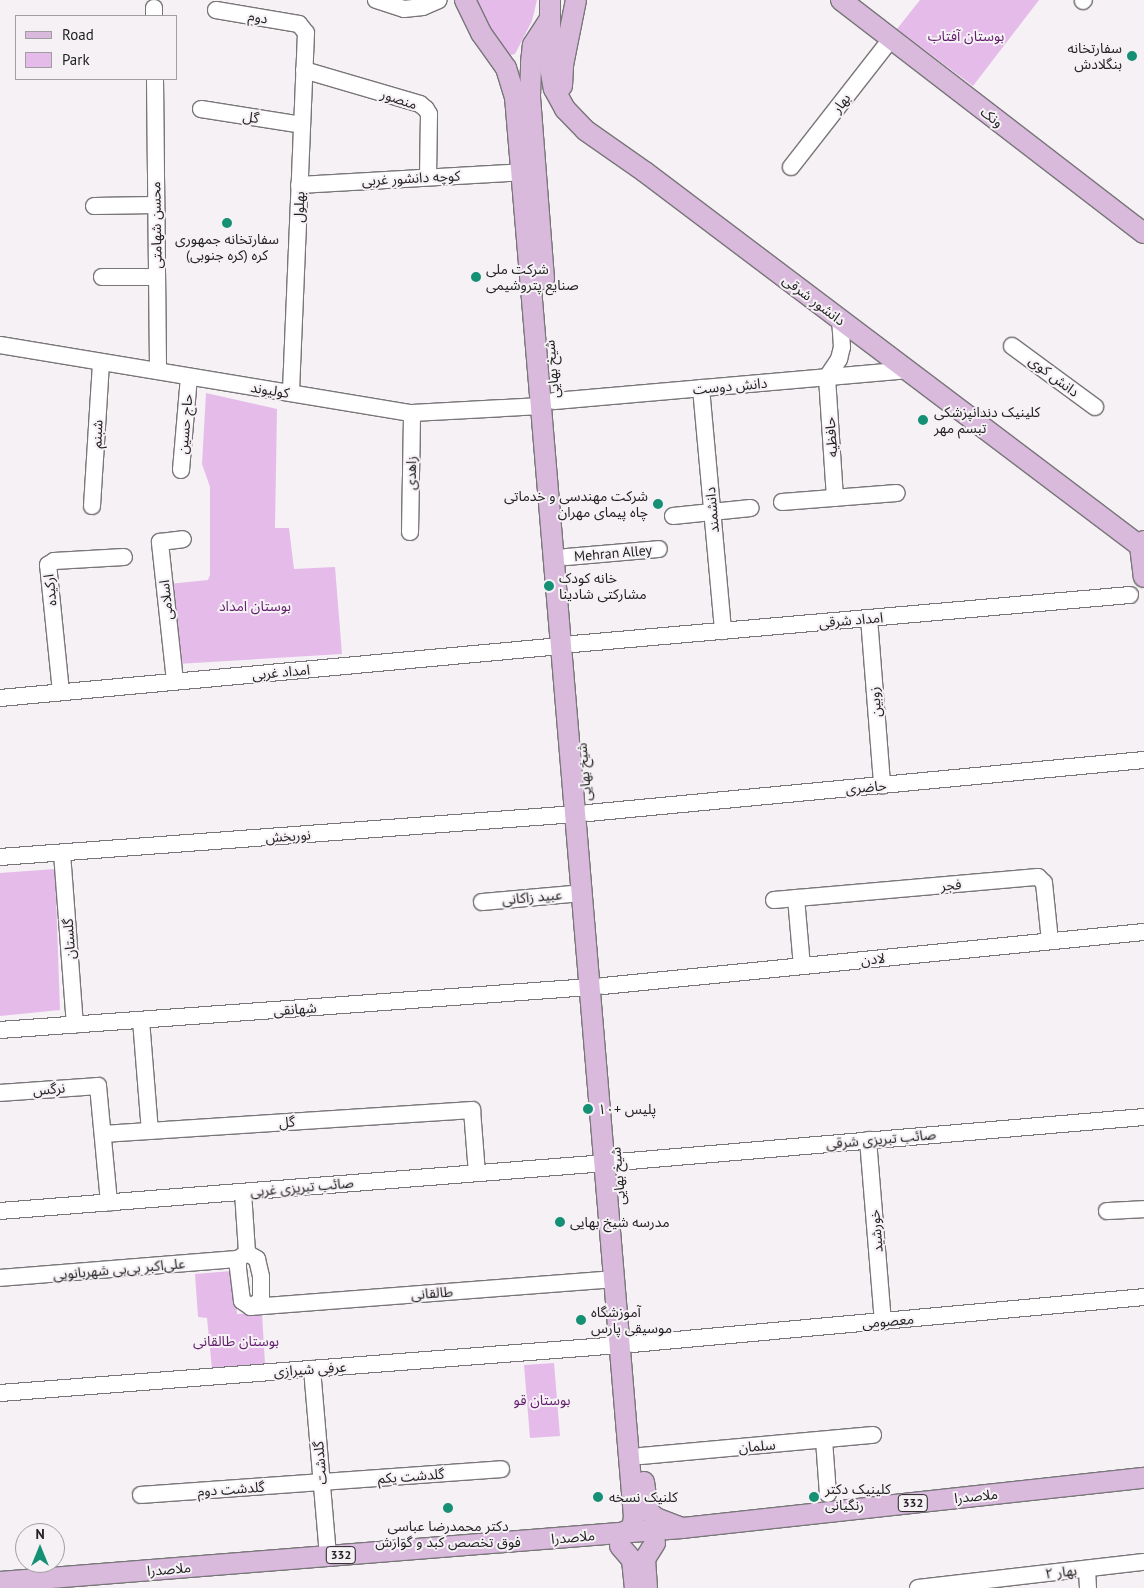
<!DOCTYPE html>
<meta charset="utf-8">
<style>
body{margin:0}
#map{position:relative;width:1144px;height:1588px;overflow:hidden;background:#f5f1f5;font-family:"PT Sans","Noto Sans Arabic",sans-serif}
div>[style]{position:absolute}
.green>*{inset:0;background:#e5bbea}
.roads{filter:drop-shadow(1px 0 #797679) drop-shadow(-1px 0 #797679) drop-shadow(0 1px #797679) drop-shadow(0 -1px #797679)}
.minor>*{height:16px;margin:-8px;padding:0 8px;transform-origin:8px;border-radius:8px;background:#fff}
.major>*{height:20px;margin:-10px;padding:0 10px;transform-origin:10px;border-radius:10px;background:#d9badd}
.dots>*{width:14px;height:14px;translate:-50% -50%;box-sizing:border-box;border:2px solid #f5f1f5;border-radius:50%}
span{translate:-50% -50%;white-space:nowrap;text-align:center;line-height:1.15;-webkit-text-stroke:4px #f5f1f5;paint-order:stroke}
.shield-label span{padding:1px 4px;background:#f5f1f5;border:1px solid;border-radius:4px;-webkit-text-stroke-width:0}
.shield-label{font-size:12px;color:#232223;font-weight:700}
.street-label{font-size:14px;color:#232223}
.park-label{font-size:14px;color:#631d6d}
.poi-label{font-size:14px;color:#232223}
.right{translate:-100% -50%;text-align:right}
.left{translate:0 -50%;text-align:left}
.legend{position:absolute;left:15px;top:15px;width:162px;height:65px;box-sizing:border-box;background:#f5f1f5;border:1px solid #a19ea1;margin:0;padding:6px 9px;list-style:none;font-size:15px;color:#232223}
.legend li{display:flex;align-items:center;gap:10px;height:25px}
.legend b{width:25px;border:1px solid #a19ea1}
.north{position:absolute;left:15px;top:1523px;width:50px;height:50px;box-sizing:border-box;background:#f5f1f5;border:1px solid #a19ea1;border-radius:50%;rotate:0deg;font-size:14px;font-weight:700;line-height:20px;text-align:center;color:#232223}
.north::after{content:'';display:block;margin:auto;width:18px;height:22px;background:#159075;clip-path:polygon(50% 0,100% 100%,50% 72%,0 100%)}
</style>
<div id="map">
<div class="green">
<div style="clip-path:polygon(474px 0,537px 0,532px 21px,515px 54px,507px 56px,501px 52px)"></div>
<div style="clip-path:polygon(920px 0,1039px 0,973px 86px,897px 29px)"></div>
<div style="clip-path:polygon(206px 393px,277px 409px,275px 528px,289px 528px,294px 569px,335px 567px,342px 654px,177px 664px,169px 584px,208px 580px,210px 575px,210px 487px,202px 464px)"></div>
<div style="clip-path:polygon(55px 869px,60px 1010px,0 1016px,0 873px)"></div>
<div style="clip-path:polygon(231px 1271px,234px 1277px,237px 1314px,262px 1313px,265px 1364px,212px 1369px,207px 1318px,198px 1317px,195px 1274px)"></div>
<div style="clip-path:polygon(554px 1363px,560px 1436px,530px 1438px,524px 1365px)"></div>
</div>
<div class="roads">
<div class="minor">
<div style="left:376px;top:0;width:29px;rotate:18deg"></div>
<div style="left:404px;top:9px;width:19px;rotate:-6deg"></div>
<div style="left:423px;top:7px;width:17px;rotate:-24deg"></div>
<div style="left:1083px;top:1px;width:1px;rotate:-45deg"></div>
<div style="left:154px;top:8px;width:8px;rotate:90deg"></div>
<div style="left:216px;top:10px;width:84px;rotate:9.6deg"></div>
<div style="left:299px;top:24px;width:11px;rotate:52deg"></div>
<div style="left:306px;top:33px;width:360px;rotate:92.4deg"></div>
<div style="left:304px;top:70px;width:121px;rotate:16.3deg"></div>
<div style="left:420px;top:104px;width:8px;rotate:40deg"></div>
<div style="left:426px;top:109px;width:6px;rotate:59deg"></div>
<div style="left:429px;top:114px;width:63px;rotate:90.9deg"></div>
<div style="left:155px;top:79px;width:292px;rotate:89.4deg"></div>
<div style="left:201px;top:109px;width:102px;rotate:9deg"></div>
<div style="left:791px;top:167px;width:162px;rotate:-52deg"></div>
<div style="left:299px;top:185px;width:223px;rotate:-3.3deg"></div>
<div style="left:94px;top:206px;width:61px;rotate:-0.9deg"></div>
<div style="left:102px;top:277px;width:54px"></div>
<div style="left:0;top:345px;width:418px;rotate:9.4deg"></div>
<div style="left:412px;top:413px;width:129px;rotate:-3.1deg"></div>
<div style="left:1012px;top:346px;width:103px;rotate:36.3deg"></div>
<div style="left:701px;top:388px;width:244px;rotate:84.8deg"></div>
<div style="left:554px;top:401px;width:354px;rotate:-5deg"></div>
<div style="left:181px;top:470px;width:93px;rotate:-85.1deg"></div>
<div style="left:835px;top:498px;width:121px;rotate:-93.8deg"></div>
<div style="left:827px;top:377px;width:22px;rotate:-56deg"></div>
<div style="left:839px;top:359px;width:12px;rotate:-76deg"></div>
<div style="left:842px;top:347px;width:28px;rotate:-94deg"></div>
<div style="left:782px;top:502px;width:115px;rotate:-4.5deg"></div>
<div style="left:92px;top:506px;width:144px;rotate:-86.4deg"></div>
<div style="left:673px;top:516px;width:78px;rotate:-5.9deg"></div>
<div style="left:410px;top:532px;width:119px;rotate:-89deg"></div>
<div style="left:566px;top:557px;width:93px;rotate:-4.9deg"></div>
<div style="left:869px;top:618px;width:168px;rotate:85.5deg"></div>
<div style="left:573px;top:644px;width:559px;rotate:-5.03deg"></div>
<div style="left:175px;top:681px;width:140px;rotate:-96.2deg"></div>
<div style="left:160px;top:542px;width:23px;rotate:-7deg"></div>
<div style="left:61px;top:692px;width:128px;rotate:-95.8deg"></div>
<div style="left:48px;top:565px;width:7px;rotate:-34deg"></div>
<div style="left:54px;top:561px;width:70px;rotate:-3.3deg"></div>
<div style="left:0;top:698px;width:563px;rotate:-5.3deg"></div>
<div style="left:588px;top:813px;width:559px;rotate:-5.45deg"></div>
<div style="left:62px;top:853px;width:172px;rotate:85.7deg"></div>
<div style="left:0;top:857px;width:578px;rotate:-4.27deg"></div>
<div style="left:796px;top:898px;width:68px;rotate:85deg"></div>
<div style="left:774px;top:900px;width:265px;rotate:-5deg"></div>
<div style="left:1038px;top:877px;width:8px;rotate:45deg"></div>
<div style="left:1044px;top:883px;width:58px;rotate:84.1deg"></div>
<div style="left:482px;top:902px;width:100px;rotate:-5.1deg"></div>
<div style="left:603px;top:986px;width:544px;rotate:-5.7deg"></div>
<div style="left:141px;top:1020px;width:111px;rotate:85.4deg"></div>
<div style="left:0;top:1030px;width:592px;rotate:-4.17deg"></div>
<div style="left:0;top:1093px;width:98px;rotate:-4.1deg"></div>
<div style="left:98px;top:1086px;width:117px;rotate:84.6deg"></div>
<div style="left:103px;top:1134px;width:370px;rotate:-3.7deg"></div>
<div style="left:472px;top:1110px;width:63px;rotate:85.5deg"></div>
<div style="left:868px;top:1140px;width:182px;rotate:85.3deg"></div>
<div style="left:243px;top:1192px;width:61px;rotate:86.2deg"></div>
<div style="left:0;top:1211px;width:620px;rotate:-4.53deg"></div>
<div style="left:618px;top:1162px;width:528px;rotate:-4.89deg"></div>
<div style="left:1107px;top:1211px;width:37px;rotate:-3deg"></div>
<div style="left:247px;top:1253px;width:12px;rotate:31deg"></div>
<div style="left:257px;top:1259px;width:18px;rotate:77deg"></div>
<div style="left:261px;top:1277px;width:23px;rotate:90deg"></div>
<div style="left:261px;top:1300px;width:12px;rotate:145deg"></div>
<div style="left:251px;top:1307px;width:11px;rotate:-146deg"></div>
<div style="left:242px;top:1301px;width:34px;rotate:-97deg"></div>
<div style="left:238px;top:1267px;width:8px;rotate:-90deg"></div>
<div style="left:238px;top:1259px;width:11px;rotate:-34deg"></div>
<div style="left:0;top:1278px;width:239px;rotate:-4.6deg"></div>
<div style="left:251px;top:1307px;width:364px;rotate:-4.4deg"></div>
<div style="left:632px;top:1344px;width:514px;rotate:-5.24deg"></div>
<div style="left:312px;top:1369px;width:188px;rotate:85.1deg"></div>
<div style="left:0;top:1393px;width:622px;rotate:-4.43deg"></div>
<div style="left:824px;top:1440px;width:54px;rotate:85.8deg"></div>
<div style="left:641px;top:1456px;width:233px;rotate:-5.2deg"></div>
<div style="left:141px;top:1495px;width:361px;rotate:-4.1deg"></div>
<div style="left:1087px;top:1569px;width:19px;rotate:87deg"></div>
<div style="left:918px;top:1588px;width:227px;rotate:-6.6deg"></div>
</div>
<div class="major">
<div style="left:465px;top:0;width:37px;rotate:64deg"></div>
<div style="left:481px;top:33px;width:43px;rotate:54.5deg"></div>
<div style="left:506px;top:68px;width:30px;rotate:73deg"></div>
<div style="left:515px;top:97px;width:1425px;rotate:85.21deg"></div>
<div style="left:634px;top:1517px;width:11px;rotate:100deg"></div>
<div style="left:632px;top:1528px;width:11px;rotate:153deg"></div>
<div style="left:550px;top:0;width:67px;rotate:90deg"></div>
<div style="left:550px;top:67px;width:22px;rotate:80deg"></div>
<div style="left:554px;top:89px;width:23px;rotate:61deg"></div>
<div style="left:565px;top:109px;width:29px;rotate:46deg"></div>
<div style="left:585px;top:130px;width:73px;rotate:35deg"></div>
<div style="left:645px;top:172px;width:625px;rotate:37.07deg"></div>
<div style="left:841px;top:0;width:382px;rotate:37.6deg"></div>
<div style="left:562px;top:86px;width:21px;rotate:-87deg"></div>
<div style="left:563px;top:65px;width:66px;rotate:-78.7deg"></div>
<div style="left:544px;top:279px;width:184px;rotate:-94.4deg"></div>
<div style="left:530px;top:96px;width:33px;rotate:-88deg"></div>
<div style="left:531px;top:63px;width:18px;rotate:-84deg"></div>
<div style="left:533px;top:45px;width:31px;rotate:-57deg"></div>
<div style="left:1144px;top:541px;width:6px;rotate:129deg"></div>
<div style="left:1140px;top:546px;width:31px;rotate:83deg"></div>
<div style="left:644px;top:1482px;width:29px;rotate:82deg"></div>
<div style="left:648px;top:1511px;width:11px;rotate:41deg"></div>
<div style="left:656px;top:1518px;width:28px;rotate:21deg"></div>
<div style="left:620px;top:1546px;width:18px;rotate:49deg"></div>
<div style="left:632px;top:1560px;width:27px;rotate:84deg"></div>
<div style="left:0;top:1582px;width:684px;rotate:-4.53deg"></div>
<div style="left:682px;top:1528px;width:465px;rotate:-6.2deg"></div>
<div style="left:647px;top:1588px;width:29px;rotate:-94deg"></div>
<div style="left:645px;top:1559px;width:19px;rotate:-58deg"></div>
</div>
</div>
<div class="dots">
<div style="left:1132px;top:56px;background:#159075"></div>
<div style="left:227px;top:223px;background:#159075"></div>
<div style="left:476px;top:277px;background:#159075"></div>
<div style="left:923px;top:420px;background:#159075"></div>
<div style="left:658px;top:504px;background:#159075"></div>
<div style="left:549px;top:586px;background:#159075"></div>
<div style="left:588px;top:1109px;background:#159075"></div>
<div style="left:560px;top:1222px;background:#159075"></div>
<div style="left:581px;top:1320px;background:#159075"></div>
<div style="left:598px;top:1497px;background:#159075"></div>
<div style="left:814px;top:1497px;background:#159075"></div>
<div style="left:448px;top:1508px;background:#159075"></div>
</div>
<div class="shield-label">
<span style="left:913px;top:1503px">332</span>
<span style="left:341px;top:1555px">332</span>
</div>
<div class="street-label">
<span style="left:258px;top:17px;rotate:9deg">دوم</span>
<span style="left:399px;top:99px;rotate:18deg">منصور</span>
<span style="left:841px;top:103px;rotate:-52deg">بهار</span>
<span style="left:251px;top:117px;rotate:9deg">گل</span>
<span style="left:992px;top:117px;rotate:37deg">ونک</span>
<span style="left:411px;top:178px;rotate:-3deg">کوچه دانشور غربی</span>
<span style="left:299px;top:207px;rotate:-88deg">بهلول</span>
<span style="left:156px;top:225px;rotate:-91deg">محسن شهامتی</span>
<span style="left:814px;top:300px;rotate:37deg">دانشور شرقی</span>
<span style="left:552px;top:369px;rotate:-95deg">شیخ بهایی</span>
<span style="left:1054px;top:376px;rotate:37deg">دانش کوی</span>
<span style="left:730px;top:386px;rotate:-5deg">دانش دوست</span>
<span style="left:270px;top:390px;rotate:9deg">کولیوند</span>
<span style="left:185px;top:424px;rotate:-85deg">حاج حسین</span>
<span style="left:97px;top:434px;rotate:-87deg">شبنم</span>
<span style="left:831px;top:437px;rotate:-94deg">حافظیه</span>
<span style="left:411px;top:473px;rotate:-89deg">زاهدی</span>
<span style="left:712px;top:510px;rotate:-95deg">دانشمند</span>
<span style="left:613px;top:553px;rotate:-5deg">Mehran Alley</span>
<span style="left:50px;top:590px;rotate:-96deg">ارکیده</span>
<span style="left:166px;top:600px;rotate:-96deg">اسلامی</span>
<span style="left:851px;top:620px;rotate:-5deg">امداد شرقی</span>
<span style="left:281px;top:672px;rotate:-5deg">امداد غربی</span>
<span style="left:875px;top:702px;rotate:-95deg">زوبین</span>
<span style="left:584px;top:772px;rotate:-95deg">شیخ بهایی</span>
<span style="left:866px;top:787px;rotate:-5deg">حاضری</span>
<span style="left:288px;top:836px;rotate:-4deg">نوربخش</span>
<span style="left:951px;top:885px;rotate:-5deg">فجر</span>
<span style="left:532px;top:897px;rotate:-5deg">عبید زاکانی</span>
<span style="left:69px;top:939px;rotate:-94deg">گلستان</span>
<span style="left:873px;top:959px;rotate:-6deg">لادن</span>
<span style="left:295px;top:1009px;rotate:-4deg">شهانقی</span>
<span style="left:49px;top:1089px;rotate:-5deg">نرگس</span>
<span style="left:287px;top:1122px;rotate:-4deg">گل</span>
<span style="left:881px;top:1139px;rotate:-5deg">صائب تبریزی شرقی</span>
<span style="left:618px;top:1176px;rotate:-95deg">شیخ بهایی</span>
<span style="left:302px;top:1187px;rotate:-5deg">صائب تبریزی غربی</span>
<span style="left:876px;top:1231px;rotate:-95deg">خورشید</span>
<span style="left:119px;top:1269px;rotate:-5deg">علی‌اکبر بی‌بی شهربانویی</span>
<span style="left:432px;top:1293px;rotate:-4deg">طالقانی</span>
<span style="left:888px;top:1321px;rotate:-5deg">معصومی</span>
<span style="left:310px;top:1369px;rotate:-4deg">عرفی شیرازی</span>
<span style="left:757px;top:1446px;rotate:-5deg">سلمان</span>
<span style="left:320px;top:1463px;rotate:-95deg">گلدشت</span>
<span style="left:411px;top:1476px;rotate:-4deg">گلدشت یکم</span>
<span style="left:231px;top:1489px;rotate:-4deg">گلدشت دوم</span>
<span style="left:976px;top:1496px;rotate:-6deg">ملاصدرا</span>
<span style="left:573px;top:1537px;rotate:-5deg">ملاصدرا</span>
<span style="left:169px;top:1569px;rotate:-5deg">ملاصدرا</span>
<span style="left:1061px;top:1572px;rotate:-7deg">بهار ۲</span>
</div>
<div class="park-label">
<span style="left:966px;top:36px">بوستان آفتاب</span>
<span style="left:255px;top:606px">بوستان امداد</span>
<span style="left:236px;top:1341px">بوستان طالقانی</span>
<span style="left:542px;top:1400px">بوستان قو</span>
</div>
<div class="poi-label">
<span class="right" style="left:1122px;top:56px">سفارتخانه<br>بنگلادش</span>
<span style="left:227px;top:247px">سفارتخانه جمهوری<br>کره (کره جنوبی)</span>
<span class="left" style="left:486px;top:277px">شرکت ملی<br>صنایع پتروشیمی</span>
<span class="left" style="left:934px;top:420px">کلینیک دندانپزشکی<br>تبسم مهر</span>
<span class="right" style="left:648px;top:504px">شرکت مهندسی و خدماتی<br>چاه پیمای مهران</span>
<span class="left" style="left:559px;top:586px">خانه کودک<br>مشارکتی شادینا</span>
<span class="left" style="left:598px;top:1109px">پلیس +۱۰</span>
<span class="left" style="left:570px;top:1222px">مدرسه شیخ بهایی</span>
<span class="left" style="left:591px;top:1320px">آموزشگاه<br>موسیقی پارس</span>
<span class="left" style="left:825px;top:1497px">کلینیک دکتر<br>رنگیانی</span>
<span class="left" style="left:609px;top:1497px">کلنیک نسخه</span>
<span style="left:448px;top:1534px">دکتر محمدرضا عباسی<br>فوق تخصص کبد و گوارش</span>
</div>
<ul class="legend">
<li><b style="height:6px;background:#d9badd"></b>Road</li>
<li><b style="height:14px;background:#e5bbea"></b>Park</li>
</ul>
<div class="north">N</div>
</div>
